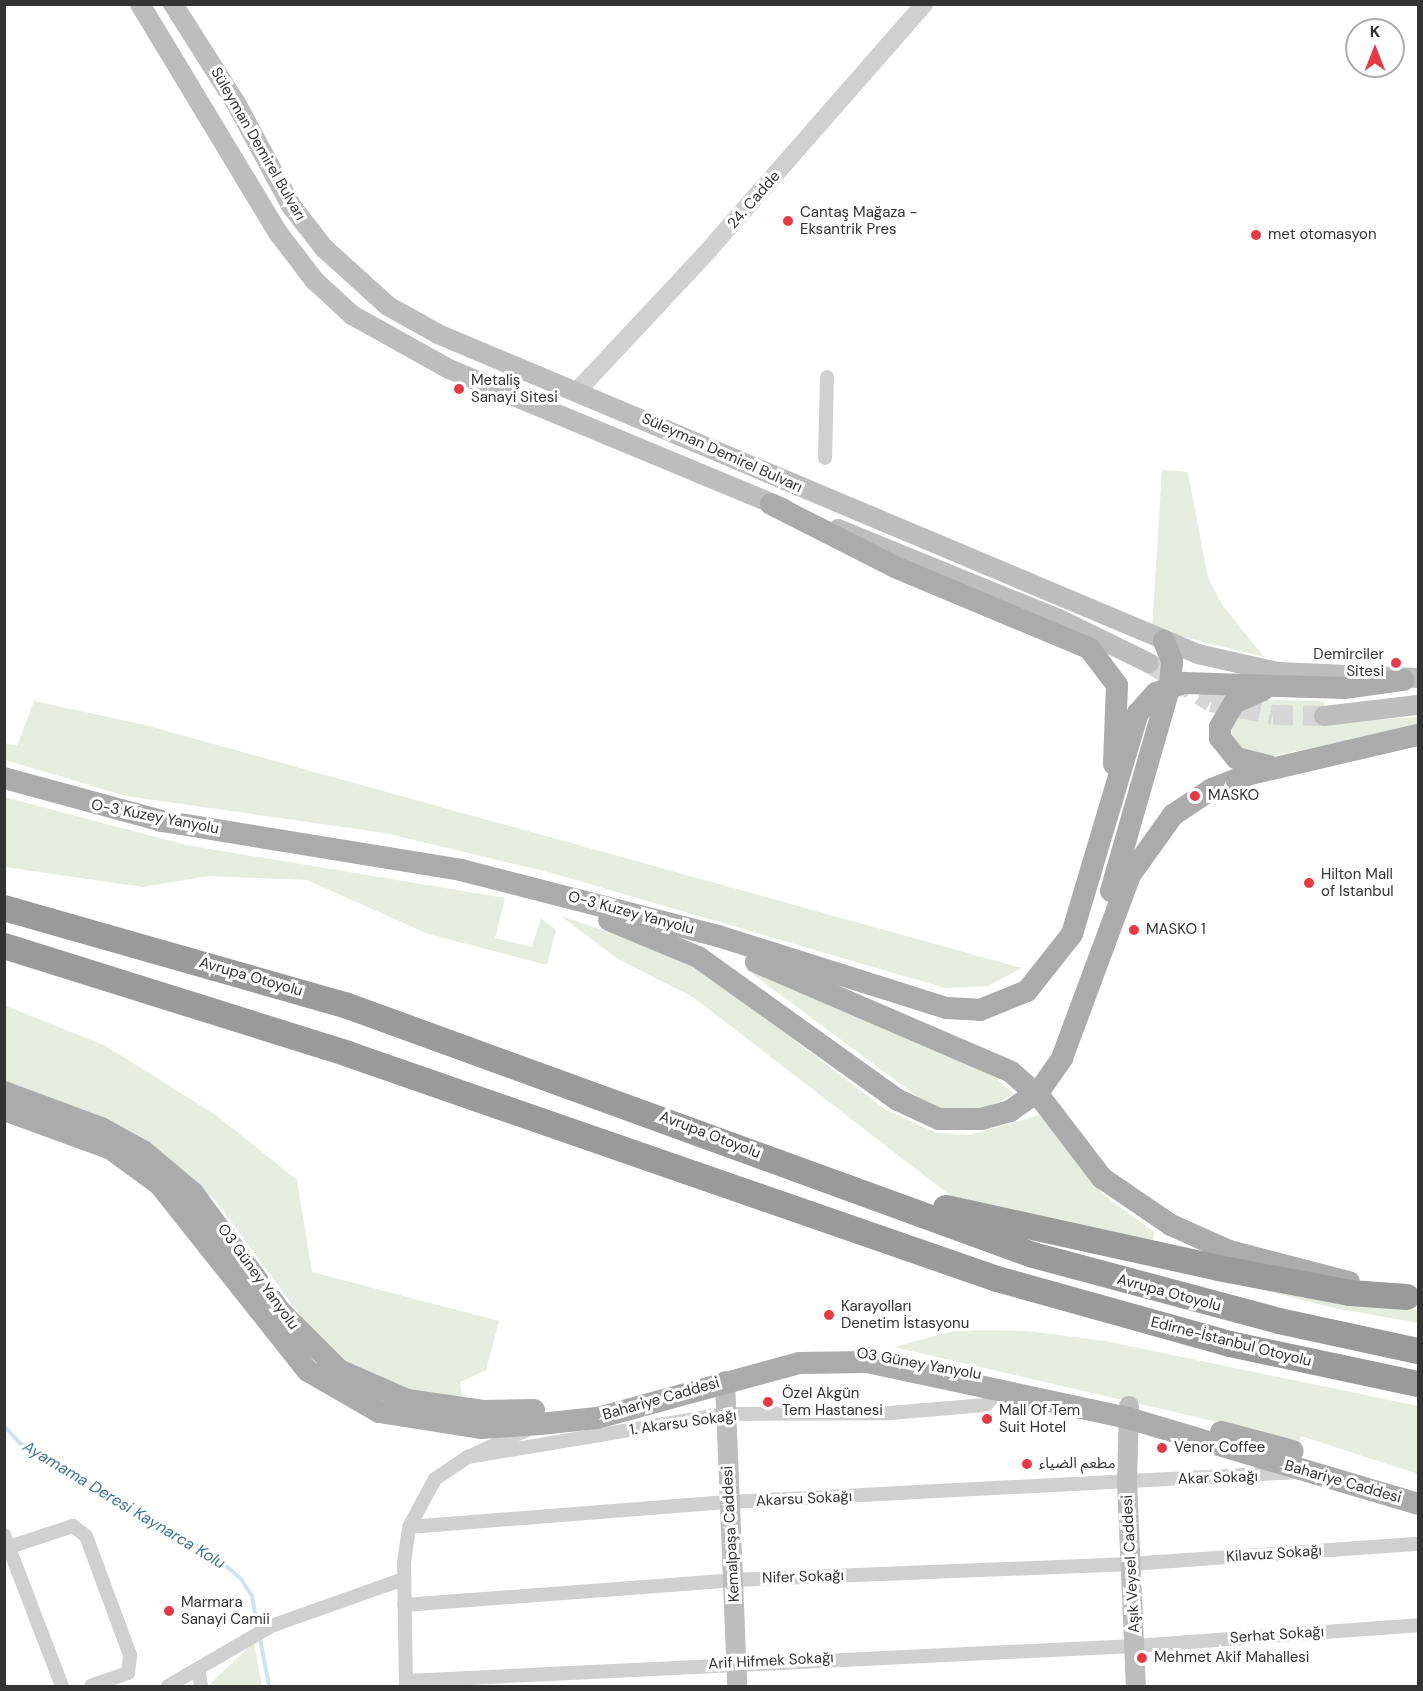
<!DOCTYPE html>
<meta charset="utf-8">
<style>
body{margin:0}
#map{position:relative;width:1423px;height:1691px;overflow:hidden;background:#fff;font-family:"DM Sans","Noto Sans Arabic",sans-serif}
div>[style]{position:absolute}
.green>*{inset:0;background:#e6ecdf}
.stream>*{height:4px;margin:-2px;padding:0 2px;transform-origin:2px;border-radius:2px;background:#cfe2ee}
.secondary-tunnel>*{height:20px;margin-top:-10px;transform-origin:0;background:repeating-linear-gradient(90deg,#d6d6d6 0 20px,transparent 0 30px)}
.minor>*{height:14px;margin:-7px;padding:0 7px;transform-origin:7px;border-radius:7px;background:#d0d0d0}
.tertiary>*{height:18px;margin:-9px;padding:0 9px;transform-origin:9px;border-radius:9px;background:#d0d0d0}
.secondary>*{height:20px;margin:-10px;padding:0 10px;transform-origin:10px;border-radius:10px;background:#bdbdbd}
.primary>*{height:22px;margin:-11px;padding:0 11px;transform-origin:11px;border-radius:11px;background:#ababab}
.motorway>*{height:26px;margin:-13px;padding:0 13px;transform-origin:13px;border-radius:13px;background:#9a9a9a}
.primary-bridge>*{height:22px;margin:-11px;padding:0 11px;transform-origin:11px;border-radius:11px;background:#ababab}
.dots>*{width:16px;height:16px;translate:-50% -50%;box-sizing:border-box;border:3px solid #fff;border-radius:50%}
span{translate:-50% -50%;white-space:nowrap;text-align:center;line-height:1.15;-webkit-text-stroke:6px #fff;paint-order:stroke}
.street-label{font-size:15px;color:#333}
.poi-label{font-size:15px;color:#333}
.left{translate:0 -50%;text-align:left}
.right{translate:-100% -50%;text-align:right}
.water-label{font-size:16px;color:#3f7597;font-style:italic}
.frame{position:absolute;inset:0;border:6px solid #333;pointer-events:none}
.north{position:absolute;left:1345px;top:18px;width:60px;height:60px;box-sizing:border-box;background:#fff;border:2px solid #adadad;border-radius:50%;rotate:0deg;font-size:16px;font-weight:700;line-height:24px;text-align:center;color:#333}
.north::after{content:'';display:block;margin:auto;width:21px;height:27px;background:#e63946;clip-path:polygon(50% 0,100% 100%,50% 72%,0 100%)}
</style>
<div id="map">
<div class="green">
<div style="clip-path:polygon(1162px 470px,1188px 472px,1208px 578px,1223px 606px,1264px 657px,1152px 629px)"></div>
<div style="clip-path:polygon(1265px 700px,1324px 701px,1325px 723px,1418px 717px,1418px 726px,1273px 756px,1245px 752px,1231px 738px,1233px 721px,1244px 708px)"></div>
<div style="clip-path:polygon(34px 701px,145px 725px,1022px 968px,988px 986px,945px 988px,552px 873px,385px 833px,126px 796px,5px 760px,5px 743px,17px 746px)"></div>
<div style="clip-path:polygon(4px 797px,186px 845px,505px 898px,495px 938px,532px 947px,541px 918px,556px 930px,547px 965px,428px 934px,307px 880px,209px 876px,143px 887px,5px 867px)"></div>
<div style="clip-path:polygon(561px 916px,664px 951px,710px 976px,886px 1110px,937px 1133px,970px 1135px,1039px 1115px,1105px 1196px,1154px 1232px,1153px 1242px,951px 1196px,693px 997px,618px 959px)"></div>
<div style="clip-path:polygon(742px 966px,991px 1074px,1014px 1094px,982px 1110px,934px 1109px)"></div>
<div style="clip-path:polygon(4px 1005px,106px 1046px,217px 1116px,297px 1180px,312px 1272px,499px 1321px,486px 1370px,460px 1382px,465px 1411px,361px 1398px,216px 1201px,160px 1155px,5px 1094px)"></div>
<div style="clip-path:polygon(1106px 1248px,1418px 1311px,1418px 1323px,1329px 1307px)"></div>
<div style="clip-path:polygon(957px 1330px,1027px 1331px,1105px 1341px,1418px 1406px,1418px 1474px,1301px 1436px,1299px 1441px,894px 1347px)"></div>
<div style="clip-path:polygon(254px 1642px,262px 1686px,208px 1686px)"></div>
</div>
<div class="stream">
<div style="left:4px;top:1426px;width:23px;rotate:47deg"></div>
<div style="left:20px;top:1443px;width:228px;rotate:30.3deg"></div>
<div style="left:217px;top:1558px;width:32px;rotate:41deg"></div>
<div style="left:241px;top:1579px;width:20px;rotate:57deg"></div>
<div style="left:252px;top:1596px;width:36px;rotate:80deg"></div>
<div style="left:260px;top:1638px;width:49px;rotate:79.4deg"></div>
</div>
<div class="secondary-tunnel">
<div style="left:1149px;top:663px;width:73px;rotate:32.2deg"></div>
<div style="left:1211px;top:702px;width:63px;rotate:11.8deg"></div>
<div style="left:1273px;top:715px;width:51px;rotate:1.1deg"></div>
</div>
<div class="minor">
<div style="left:825px;top:458px;width:81px;rotate:-88.6deg"></div>
<div style="left:468px;top:1457px;width:262px;rotate:-9.5deg"></div>
<div style="left:726px;top:1414px;width:164px;rotate:-0.3deg"></div>
<div style="left:890px;top:1413px;width:96px;rotate:-4.8deg"></div>
<div style="left:986px;top:1405px;width:21px;rotate:-49deg"></div>
<div style="left:409px;top:1527px;width:322px;rotate:-4.5deg"></div>
<div style="left:730px;top:1502px;width:570px;rotate:-3.02deg"></div>
<div style="left:4px;top:1535px;width:162px;rotate:69deg"></div>
<div style="left:9px;top:1547px;width:67px;rotate:-18.2deg"></div>
<div style="left:73px;top:1526px;width:16px;rotate:38deg"></div>
<div style="left:86px;top:1536px;width:127px;rotate:69.7deg"></div>
<div style="left:130px;top:1655px;width:18px;rotate:96deg"></div>
<div style="left:128px;top:1673px;width:39px;rotate:161deg"></div>
<div style="left:404px;top:1605px;width:330px;rotate:-4.3deg"></div>
<div style="left:733px;top:1580px;width:397px;rotate:-2.3deg"></div>
<div style="left:1130px;top:1564px;width:289px;rotate:-4deg"></div>
<div style="left:198px;top:1670px;width:16px;rotate:79deg"></div>
<div style="left:406px;top:1681px;width:730px;rotate:-2.75deg"></div>
<div style="left:1135px;top:1646px;width:284px;rotate:-4.2deg"></div>
<div style="left:168px;top:1686px;width:119px;rotate:-30.2deg"></div>
<div style="left:271px;top:1626px;width:141px;rotate:-19.5deg"></div>
<div style="left:406px;top:1686px;width:123px;rotate:-90.9deg"></div>
<div style="left:404px;top:1563px;width:36px;rotate:-82deg"></div>
<div style="left:409px;top:1527px;width:55px;rotate:-61.6deg"></div>
<div style="left:435px;top:1479px;width:40px;rotate:-34deg"></div>
<div style="left:468px;top:1457px;width:65px;rotate:-24.6deg"></div>
</div>
<div class="tertiary">
<div style="left:578px;top:390px;width:190px;rotate:-46.9deg"></div>
<div style="left:708px;top:251px;width:328px;rotate:-48.8deg"></div>
</div>
<div class="secondary">
<div style="left:140px;top:4px;width:269px;rotate:58.9deg"></div>
<div style="left:279px;top:234px;width:58px;rotate:52.7deg"></div>
<div style="left:314px;top:280px;width:52px;rotate:42.6deg"></div>
<div style="left:352px;top:315px;width:111px;rotate:29.1deg"></div>
<div style="left:449px;top:369px;width:364px;rotate:22.6deg"></div>
<div style="left:173px;top:4px;width:120px;rotate:57.6deg"></div>
<div style="left:237px;top:105px;width:116px;rotate:61.7deg"></div>
<div style="left:292px;top:207px;width:52px;rotate:52deg"></div>
<div style="left:324px;top:248px;width:86px;rotate:42.2deg"></div>
<div style="left:388px;top:306px;width:57px;rotate:29.2deg"></div>
<div style="left:438px;top:334px;width:825px;rotate:22.83deg"></div>
<div style="left:1198px;top:654px;width:82px;rotate:12.7deg"></div>
<div style="left:1278px;top:672px;width:140px;rotate:2.5deg"></div>
<div style="left:838px;top:529px;width:239px;rotate:22.2deg"></div>
<div style="left:1059px;top:619px;width:100px;rotate:26.1deg"></div>
<div style="left:1324px;top:716px;width:95px;rotate:-6.7deg"></div>
<div style="left:725px;top:1381px;width:305px;rotate:87.7deg"></div>
<div style="left:1129px;top:1406px;width:76px;rotate:91.5deg"></div>
<div style="left:1127px;top:1482px;width:204px;rotate:87.5deg"></div>
</div>
<div class="primary">
<div style="left:771px;top:504px;width:139px;rotate:26.9deg"></div>
<div style="left:895px;top:567px;width:210px;rotate:22.7deg"></div>
<div style="left:1089px;top:648px;width:46px;rotate:52.9deg"></div>
<div style="left:1117px;top:685px;width:79px;rotate:92.2deg"></div>
<div style="left:1263px;top:690px;width:32px;rotate:156deg"></div>
<div style="left:1234px;top:703px;width:28px;rotate:120deg"></div>
<div style="left:1220px;top:727px;width:11px;rotate:90deg"></div>
<div style="left:1220px;top:738px;width:26px;rotate:51deg"></div>
<div style="left:1236px;top:758px;width:34px;rotate:14deg"></div>
<div style="left:4px;top:778px;width:164px;rotate:15.2deg"></div>
<div style="left:162px;top:821px;width:303px;rotate:9.3deg"></div>
<div style="left:461px;top:870px;width:265px;rotate:14.4deg"></div>
<div style="left:718px;top:936px;width:239px;rotate:17.5deg"></div>
<div style="left:946px;top:1008px;width:34px;rotate:3deg"></div>
<div style="left:980px;top:1010px;width:51px;rotate:-22deg"></div>
<div style="left:1027px;top:991px;width:73px;rotate:-51.7deg"></div>
<div style="left:1072px;top:934px;width:231px;rotate:-73.4deg"></div>
<div style="left:1138px;top:713px;width:27px;rotate:-48deg"></div>
<div style="left:1156px;top:693px;width:30px;rotate:-20deg"></div>
<div style="left:1184px;top:683px;width:160px;rotate:1.8deg"></div>
<div style="left:1344px;top:688px;width:60px;rotate:-7.7deg"></div>
<div style="left:1111px;top:891px;width:214px;rotate:-74deg"></div>
<div style="left:1170px;top:685px;width:24px;rotate:-85deg"></div>
<div style="left:1172px;top:661px;width:22px;rotate:-112deg"></div>
<div style="left:609px;top:920px;width:96px;rotate:22.6deg"></div>
<div style="left:698px;top:957px;width:246px;rotate:35.6deg"></div>
<div style="left:898px;top:1100px;width:45px;rotate:24.9deg"></div>
<div style="left:939px;top:1119px;width:42px"></div>
<div style="left:981px;top:1119px;width:30px;rotate:-15deg"></div>
<div style="left:756px;top:962px;width:278px;rotate:23.3deg"></div>
<div style="left:1011px;top:1072px;width:38px;rotate:41deg"></div>
<div style="left:1040px;top:1097px;width:102px;rotate:52.6deg"></div>
<div style="left:1102px;top:1178px;width:83px;rotate:34.3deg"></div>
<div style="left:1171px;top:1225px;width:64px;rotate:24.1deg"></div>
<div style="left:1229px;top:1251px;width:124px;rotate:14.5deg"></div>
<div style="left:1062px;top:1058px;width:195px;rotate:-69.6deg"></div>
<div style="left:1130px;top:875px;width:74px;rotate:-54.4deg"></div>
<div style="left:1173px;top:815px;width:47px;rotate:-33.7deg"></div>
<div style="left:1212px;top:789px;width:41px;rotate:-21.5deg"></div>
<div style="left:1250px;top:774px;width:172px;rotate:-13.1deg"></div>
<div style="left:4px;top:1092px;width:103px;rotate:20.4deg"></div>
<div style="left:101px;top:1128px;width:48px;rotate:28.7deg"></div>
<div style="left:143px;top:1151px;width:65px;rotate:40deg"></div>
<div style="left:193px;top:1193px;width:147px;rotate:53.6deg"></div>
<div style="left:280px;top:1311px;width:83px;rotate:45deg"></div>
<div style="left:339px;top:1370px;width:74px;rotate:23.8deg"></div>
<div style="left:407px;top:1400px;width:77px;rotate:8.2deg"></div>
<div style="left:483px;top:1411px;width:51px;rotate:-1.1deg"></div>
<div style="left:4px;top:1110px;width:114px;rotate:20deg"></div>
<div style="left:111px;top:1149px;width:59px;rotate:36.1deg"></div>
<div style="left:159px;top:1184px;width:239px;rotate:51.5deg"></div>
<div style="left:308px;top:1371px;width:82px;rotate:30deg"></div>
<div style="left:379px;top:1412px;width:103px;rotate:8.9deg"></div>
<div style="left:481px;top:1428px;width:59px;rotate:-3.9deg"></div>
<div style="left:540px;top:1424px;width:57px;rotate:-6deg"></div>
<div style="left:597px;top:1418px;width:210px;rotate:-15.2deg"></div>
<div style="left:800px;top:1363px;width:67px;rotate:-0.9deg"></div>
<div style="left:867px;top:1362px;width:267px;rotate:12.1deg"></div>
<div style="left:1128px;top:1418px;width:302px;rotate:16.5deg"></div>
<div style="left:1221px;top:1432px;width:74px;rotate:14.8deg"></div>
</div>
<div class="motorway">
<div style="left:4px;top:908px;width:355px;rotate:15.9deg"></div>
<div style="left:345px;top:1005px;width:732px;rotate:19.97deg"></div>
<div style="left:1033px;top:1255px;width:255px;rotate:15deg"></div>
<div style="left:1279px;top:1321px;width:142px;rotate:12.2deg"></div>
<div style="left:4px;top:946px;width:361px;rotate:17.4deg"></div>
<div style="left:348px;top:1054px;width:687px;rotate:19.12deg"></div>
<div style="left:997px;top:1279px;width:242px;rotate:15.6deg"></div>
<div style="left:1230px;top:1344px;width:192px;rotate:12deg"></div>
<div style="left:946px;top:1208px;width:279px;rotate:12.4deg"></div>
<div style="left:1218px;top:1268px;width:134px;rotate:10.7deg"></div>
<div style="left:1350px;top:1293px;width:57px;rotate:4deg"></div>
</div>
<div class="primary-bridge">
<div style="left:1010px;top:1111px;width:37px;rotate:-35deg"></div>
<div style="left:1040px;top:1090px;width:39px;rotate:-55deg"></div>
</div>
<div class="dots">
<div style="left:788px;top:221px;background:#e63946"></div>
<div style="left:1256px;top:235px;background:#e63946"></div>
<div style="left:459px;top:389px;background:#e63946"></div>
<div style="left:1396px;top:663px;background:#e63946"></div>
<div style="left:1195px;top:796px;background:#e63946"></div>
<div style="left:1309px;top:883px;background:#e63946"></div>
<div style="left:1134px;top:930px;background:#e63946"></div>
<div style="left:829px;top:1315px;background:#e63946"></div>
<div style="left:768px;top:1402px;background:#e63946"></div>
<div style="left:987px;top:1419px;background:#e63946"></div>
<div style="left:1162px;top:1448px;background:#e63946"></div>
<div style="left:1027px;top:1464px;background:#e63946"></div>
<div style="left:169px;top:1611px;background:#e63946"></div>
<div style="left:1142px;top:1658px;background:#e63946"></div>
</div>
<div class="street-label">
<span style="left:258px;top:144px;rotate:60deg">Süleyman Demirel Bulvarı</span>
<span style="left:754px;top:200px;rotate:-49deg">24. Cadde</span>
<span style="left:722px;top:453px;rotate:24deg">Süleyman Demirel Bulvarı</span>
<span style="left:155px;top:817px;rotate:11deg">O-3 Kuzey Yanyolu</span>
<span style="left:631px;top:913px;rotate:15deg">O-3 Kuzey Yanyolu</span>
<span style="left:251px;top:977px;rotate:16deg">Avrupa Otoyolu</span>
<span style="left:710px;top:1135px;rotate:21deg">Avrupa Otoyolu</span>
<span style="left:258px;top:1277px;rotate:54deg">O3 Güney Yanyolu</span>
<span style="left:1169px;top:1293px;rotate:15deg">Avrupa Otoyolu</span>
<span style="left:1231px;top:1342px;rotate:14deg">Edirne-İstanbul Otoyolu</span>
<span style="left:919px;top:1364px;rotate:10deg">O3 Güney Yanyolu</span>
<span style="left:661px;top:1399px;rotate:-16deg">Bahariye Caddesi</span>
<span style="left:683px;top:1423px;rotate:-8deg">1. Akarsu Sokağı</span>
<span style="left:1218px;top:1478px;rotate:-2deg">Akar Sokağı</span>
<span style="left:1343px;top:1482px;rotate:16deg">Bahariye Caddesi</span>
<span style="left:804px;top:1499px;rotate:-3deg">Akarsu Sokağı</span>
<span style="left:731px;top:1534px;rotate:-93deg">Kemalpaşa Caddesi</span>
<span style="left:1274px;top:1554px;rotate:-4deg">Kilavuz Sokağı</span>
<span style="left:1131px;top:1564px;rotate:-93deg">Aşık Veysel Caddesi</span>
<span style="left:803px;top:1577px;rotate:-2deg">Nifer Sokağı</span>
<span style="left:1277px;top:1635px;rotate:-4deg">Serhat Sokağı</span>
<span style="left:771px;top:1661px;rotate:-3deg">Arif Hifmek Sokağı</span>
</div>
<div class="poi-label">
<span class="left" style="left:800px;top:221px">Cantaş Mağaza -<br>Eksantrik Pres</span>
<span class="left" style="left:1268px;top:235px">met otomasyon</span>
<span class="left" style="left:471px;top:389px">Metaliş<br>Sanayi Sitesi</span>
<span class="right" style="left:1384px;top:663px">Demirciler<br>Sitesi</span>
<span class="left" style="left:1208px;top:796px">MASKO</span>
<span class="left" style="left:1321px;top:883px">Hilton Mall<br>of Istanbul</span>
<span class="left" style="left:1146px;top:930px">MASKO 1</span>
<span class="left" style="left:841px;top:1315px">Karayolları<br>Denetim İstasyonu</span>
<span class="left" style="left:782px;top:1402px">Özel Akgün<br>Tem Hastanesi</span>
<span class="left" style="left:999px;top:1419px">Mall Of Tem<br>Suit Hotel</span>
<span class="left" style="left:1174px;top:1448px">Venor Coffee</span>
<span class="left" style="left:1039px;top:1464px">مطعم الضياء</span>
<span class="left" style="left:181px;top:1611px">Marmara<br>Sanayi Camii</span>
<span class="left" style="left:1154px;top:1658px">Mehmet Akif Mahallesi</span>
</div>
<div class="water-label">
<span style="left:124px;top:1505px;rotate:31deg">Ayamama Deresi Kaynarca Kolu</span>
</div>
<div class="frame"></div>
<div class="north">K</div>
</div>
